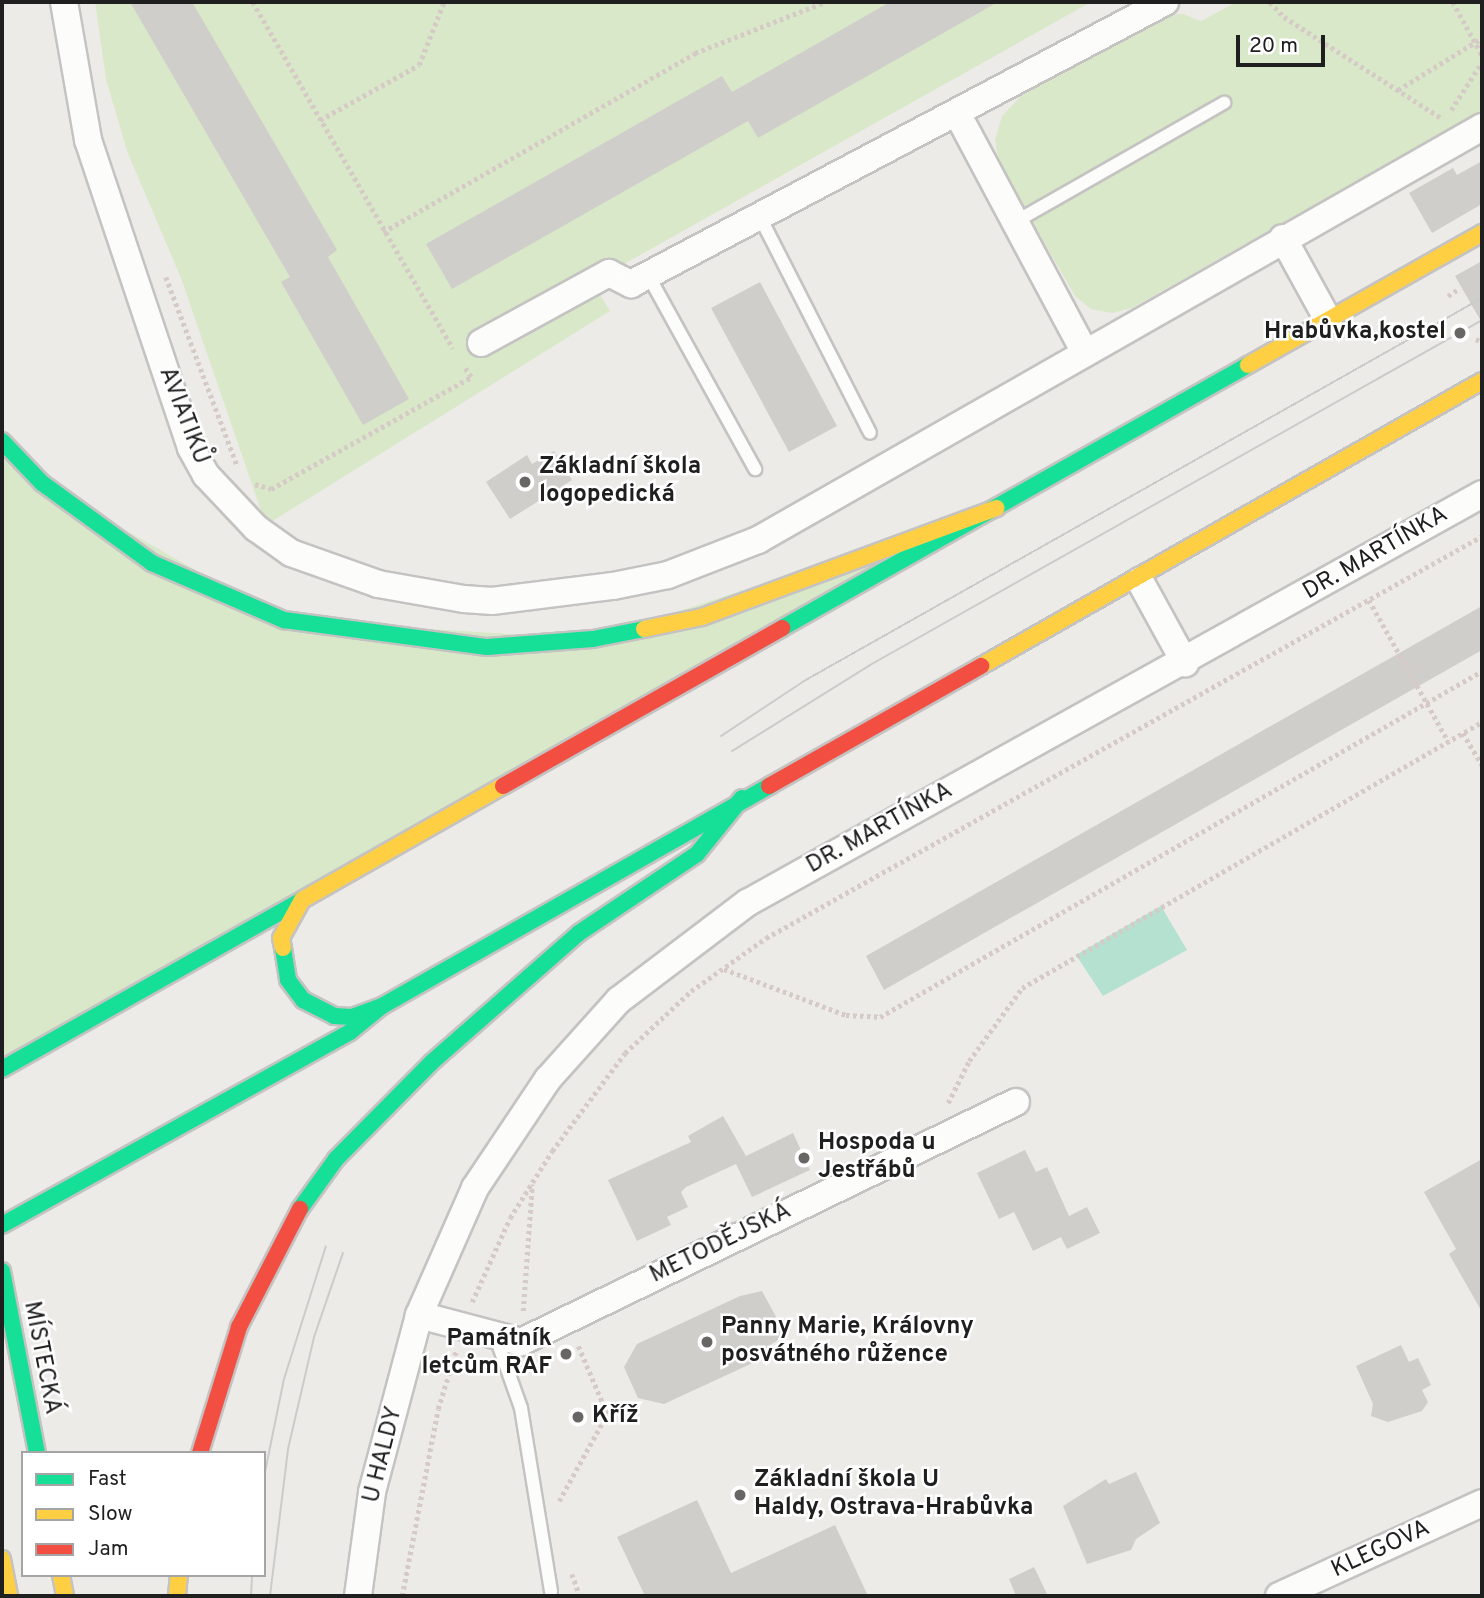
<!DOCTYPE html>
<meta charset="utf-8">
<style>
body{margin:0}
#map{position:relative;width:1484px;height:1598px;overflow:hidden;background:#edebe7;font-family:Overpass,sans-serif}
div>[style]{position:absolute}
.grass>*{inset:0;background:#d8e8c8}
.pitch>*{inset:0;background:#b5e1d1}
.building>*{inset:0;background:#d0ceca}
.path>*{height:4.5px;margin-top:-2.25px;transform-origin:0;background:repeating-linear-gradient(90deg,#d6cac7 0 3.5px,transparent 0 7px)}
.roads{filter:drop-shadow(2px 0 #c4c3c2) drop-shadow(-2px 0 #c4c3c2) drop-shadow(0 2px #c4c3c2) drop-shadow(0 -2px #c4c3c2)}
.lane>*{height:12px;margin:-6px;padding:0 6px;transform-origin:6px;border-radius:6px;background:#fcfcfb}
.street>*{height:26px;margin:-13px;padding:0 13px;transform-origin:13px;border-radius:13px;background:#fcfcfb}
.fast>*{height:16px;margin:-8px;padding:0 8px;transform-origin:8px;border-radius:8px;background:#16e098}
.slow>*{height:16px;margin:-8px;padding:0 8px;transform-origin:8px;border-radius:8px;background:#ffcf43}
.jam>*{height:16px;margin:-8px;padding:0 8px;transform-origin:8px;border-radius:8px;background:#f24e42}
.tram>*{height:2px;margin:-1px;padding:0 1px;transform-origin:1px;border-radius:1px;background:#cbcbca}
.dots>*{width:19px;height:19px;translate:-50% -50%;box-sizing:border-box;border:4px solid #fff;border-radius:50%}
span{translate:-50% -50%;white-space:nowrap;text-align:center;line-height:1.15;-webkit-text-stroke:5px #fff;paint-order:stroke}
.poi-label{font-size:24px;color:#1f1f1f;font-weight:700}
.right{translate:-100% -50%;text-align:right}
.left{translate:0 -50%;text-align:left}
.street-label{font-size:24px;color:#1f1f1f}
.frame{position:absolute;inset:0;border:4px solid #1f1f1f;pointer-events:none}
.legend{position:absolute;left:21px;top:1451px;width:245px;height:126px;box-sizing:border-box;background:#fff;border:2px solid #a5a5a5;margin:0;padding:9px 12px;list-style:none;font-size:21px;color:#1f1f1f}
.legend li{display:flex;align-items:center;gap:14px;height:35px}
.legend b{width:35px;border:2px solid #a5a5a5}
.scale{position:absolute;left:1236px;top:35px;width:89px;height:32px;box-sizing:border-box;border:4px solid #1f1f1f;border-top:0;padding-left:9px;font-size:21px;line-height:24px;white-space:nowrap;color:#1f1f1f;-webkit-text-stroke:5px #fff;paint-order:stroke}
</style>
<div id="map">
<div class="grass">
<div style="clip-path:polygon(95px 2px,1091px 2px,592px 282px,610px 311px,266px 525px,181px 278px,127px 151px,106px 79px)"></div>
<div style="clip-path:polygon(1237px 2px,1482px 2px,1482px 110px,1132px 308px,1112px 313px,1091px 309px,1075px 296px,999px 164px,995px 140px,1002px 116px,1021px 96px,1167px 15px,1183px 14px,1201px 21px)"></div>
<div style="clip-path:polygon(2px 441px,42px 483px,284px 620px,593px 639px,997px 508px,2px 1069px)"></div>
</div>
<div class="pitch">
<div style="clip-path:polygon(1161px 906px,1187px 950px,1103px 996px,1076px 955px)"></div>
</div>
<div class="building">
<div style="clip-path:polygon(130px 2px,192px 2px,337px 250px,328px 257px,409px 399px,363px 425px,281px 282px,290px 277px)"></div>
<div style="clip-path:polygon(890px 2px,998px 2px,758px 138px,748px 121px,452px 289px,426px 244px,722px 76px,732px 92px)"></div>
<div style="clip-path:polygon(1482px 161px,1482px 204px,1432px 233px,1409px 193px,1453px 168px,1457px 175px)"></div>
<div style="clip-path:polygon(1482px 261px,1482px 323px,1455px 276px)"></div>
<div style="clip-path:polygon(760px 282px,837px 426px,789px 452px,711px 308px)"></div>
<div style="clip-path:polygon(554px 451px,572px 480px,510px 519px,486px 482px,527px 455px,532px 464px)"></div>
<div style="clip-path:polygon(1482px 606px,1482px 650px,884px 990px,866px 956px)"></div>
<div style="clip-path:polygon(723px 1116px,746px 1156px,793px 1133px,810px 1170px,752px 1197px,736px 1164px,686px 1187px,681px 1192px,688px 1207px,667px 1217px,671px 1225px,637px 1241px,608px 1180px,691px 1142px,688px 1136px)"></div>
<div style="clip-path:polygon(1025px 1150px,1036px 1172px,1047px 1167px,1069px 1216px,1087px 1207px,1100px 1233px,1067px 1249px,1061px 1237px,1033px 1251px,1014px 1212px,999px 1219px,977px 1173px)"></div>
<div style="clip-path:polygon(1482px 1159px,1482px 1312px,1449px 1254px,1456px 1249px,1424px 1192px)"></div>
<div style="clip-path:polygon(762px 1291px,786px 1335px,770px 1345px,770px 1355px,664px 1404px,638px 1398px,624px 1367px,637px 1344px,740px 1296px)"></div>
<div style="clip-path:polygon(1401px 1345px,1409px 1362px,1418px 1358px,1431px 1385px,1422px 1390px,1428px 1402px,1422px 1411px,1388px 1422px,1371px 1416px,1373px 1404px,1356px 1366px)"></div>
<div style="clip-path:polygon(1136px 1472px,1160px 1523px,1136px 1539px,1131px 1550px,1087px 1564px,1063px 1506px,1106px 1479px,1109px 1484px)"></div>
<div style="clip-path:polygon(697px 1500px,731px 1573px,835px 1525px,868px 1596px,645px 1596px,617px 1537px)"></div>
<div style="clip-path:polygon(1034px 1567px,1048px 1596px,1016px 1596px,1009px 1579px)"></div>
</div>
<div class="path">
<div style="left:253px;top:2px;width:400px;rotate:60deg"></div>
<div style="left:1270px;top:2px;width:21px;rotate:47deg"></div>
<div style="left:1284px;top:17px;width:189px;rotate:32.7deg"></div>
<div style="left:1453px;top:2px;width:60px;rotate:61.3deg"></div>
<div style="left:1398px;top:90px;width:99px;rotate:-31.8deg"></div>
<div style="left:1451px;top:110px;width:57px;rotate:-57.1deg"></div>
<div style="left:320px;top:120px;width:113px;rotate:-29.1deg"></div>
<div style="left:419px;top:65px;width:68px;rotate:-68.4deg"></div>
<div style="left:383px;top:232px;width:360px;rotate:-29.8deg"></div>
<div style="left:695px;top:53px;width:140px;rotate:-21.4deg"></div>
<div style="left:166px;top:277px;width:201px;rotate:69.3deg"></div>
<div style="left:1448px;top:296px;width:14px;rotate:-34deg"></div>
<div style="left:1476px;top:339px;width:7px;rotate:27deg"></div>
<div style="left:255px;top:484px;width:17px;rotate:17deg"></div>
<div style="left:271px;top:489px;width:229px;rotate:-29.2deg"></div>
<div style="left:471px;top:377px;width:14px;rotate:-124deg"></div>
<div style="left:1369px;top:600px;width:162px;rotate:60.7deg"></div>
<div style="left:1463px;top:733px;width:37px;rotate:59deg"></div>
<div style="left:724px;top:969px;width:130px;rotate:20.7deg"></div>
<div style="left:846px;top:1015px;width:34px;rotate:3deg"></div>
<div style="left:880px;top:1017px;width:694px;rotate:-29.89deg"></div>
<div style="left:948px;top:1103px;width:47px;rotate:-63.4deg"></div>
<div style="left:969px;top:1061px;width:90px;rotate:-54deg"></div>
<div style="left:1022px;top:988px;width:531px;rotate:-30.04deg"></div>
<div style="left:472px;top:1302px;width:92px;rotate:-65.7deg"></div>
<div style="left:510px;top:1218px;width:79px;rotate:-57.9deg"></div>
<div style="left:552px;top:1151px;width:122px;rotate:-53.3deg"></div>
<div style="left:625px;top:1053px;width:91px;rotate:-43.2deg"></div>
<div style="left:691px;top:991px;width:92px;rotate:-35.2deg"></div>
<div style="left:766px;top:938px;width:821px;rotate:-29.31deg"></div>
<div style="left:523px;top:1311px;width:127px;rotate:-85.9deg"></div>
<div style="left:559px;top:1501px;width:99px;rotate:-61.1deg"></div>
<div style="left:607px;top:1414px;width:74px;rotate:-113.1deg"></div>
<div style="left:572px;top:1574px;width:23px;rotate:70deg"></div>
<div style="left:402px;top:1596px;width:190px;rotate:-79.1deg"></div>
<div style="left:438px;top:1409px;width:61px;rotate:-72.8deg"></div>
</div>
<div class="roads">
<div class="lane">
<div style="left:760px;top:217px;width:242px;rotate:63deg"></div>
<div style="left:1015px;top:222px;width:241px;rotate:-29.7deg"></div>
<div style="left:648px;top:275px;width:222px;rotate:61.1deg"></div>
<div style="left:495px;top:1335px;width:77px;rotate:70.4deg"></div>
<div style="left:521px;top:1408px;width:186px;rotate:80.7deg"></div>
</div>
<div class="street">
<div style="left:64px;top:2px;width:140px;rotate:80.1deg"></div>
<div style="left:88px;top:140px;width:325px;rotate:71.5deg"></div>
<div style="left:191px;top:448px;width:31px;rotate:61deg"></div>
<div style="left:206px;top:475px;width:73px;rotate:46.7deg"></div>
<div style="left:256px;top:528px;width:43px;rotate:35.5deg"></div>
<div style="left:291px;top:553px;width:92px;rotate:19.6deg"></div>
<div style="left:378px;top:584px;width:87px;rotate:9.9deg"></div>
<div style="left:464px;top:599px;width:28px;rotate:4deg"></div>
<div style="left:492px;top:601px;width:122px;rotate:-7.1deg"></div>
<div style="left:613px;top:586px;width:56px;rotate:-11.3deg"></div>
<div style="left:668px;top:575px;width:97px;rotate:-21.3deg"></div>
<div style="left:758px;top:540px;width:834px;rotate:-29.7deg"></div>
<div style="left:957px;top:113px;width:270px;rotate:61.9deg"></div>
<div style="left:1283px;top:238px;width:94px;rotate:61.2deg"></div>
<div style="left:481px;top:343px;width:146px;rotate:-28.7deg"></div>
<div style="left:609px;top:273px;width:25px;rotate:27deg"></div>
<div style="left:631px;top:284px;width:604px;rotate:-27.84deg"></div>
<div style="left:1140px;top:581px;width:94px;rotate:61.2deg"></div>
<div style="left:419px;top:1315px;width:106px;rotate:14.8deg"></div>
<div style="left:521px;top:1342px;width:550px;rotate:-25.87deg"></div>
<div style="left:358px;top:1596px;width:105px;rotate:-82.3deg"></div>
<div style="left:372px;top:1492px;width:183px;rotate:-75.1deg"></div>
<div style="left:419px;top:1315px;width:139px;rotate:-66.2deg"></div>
<div style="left:475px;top:1188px;width:131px;rotate:-56.2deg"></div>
<div style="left:548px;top:1079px;width:106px;rotate:-48.1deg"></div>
<div style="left:619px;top:1000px;width:161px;rotate:-37.2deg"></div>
<div style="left:747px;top:903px;width:841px;rotate:-29.09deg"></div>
<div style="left:1279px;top:1596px;width:223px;rotate:-24.6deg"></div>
</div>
<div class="fast">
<div style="left:2px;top:441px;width:58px;rotate:46.4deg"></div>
<div style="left:42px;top:483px;width:136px;rotate:36deg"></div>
<div style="left:152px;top:563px;width:144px;rotate:23.4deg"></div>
<div style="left:284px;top:620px;width:205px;rotate:7.6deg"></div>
<div style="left:487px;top:647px;width:106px;rotate:-4.3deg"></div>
<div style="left:593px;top:639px;width:52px;rotate:-11.1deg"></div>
<div style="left:782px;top:628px;width:535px;rotate:-29.44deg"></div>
<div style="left:283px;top:948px;width:32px;rotate:81deg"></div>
<div style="left:288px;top:980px;width:25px;rotate:53deg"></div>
<div style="left:303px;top:1000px;width:35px;rotate:27deg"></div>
<div style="left:334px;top:1016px;width:18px;rotate:3deg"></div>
<div style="left:352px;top:1017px;width:32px;rotate:-20deg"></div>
<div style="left:382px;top:1006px;width:445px;rotate:-29.6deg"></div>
<div style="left:2px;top:1069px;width:344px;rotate:-29.4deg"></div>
<div style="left:300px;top:1209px;width:62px;rotate:-54.2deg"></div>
<div style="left:336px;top:1159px;width:136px;rotate:-45.3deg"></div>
<div style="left:432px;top:1062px;width:196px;rotate:-41.3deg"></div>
<div style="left:579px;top:933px;width:142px;rotate:-33.8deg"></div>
<div style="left:697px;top:854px;width:72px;rotate:-51.2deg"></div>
<div style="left:2px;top:1225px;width:398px;rotate:-29deg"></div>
<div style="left:350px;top:1032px;width:41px;rotate:-39.1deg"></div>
<div style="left:2px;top:1271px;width:185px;rotate:79.1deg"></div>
</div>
<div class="slow">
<div style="left:1248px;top:365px;width:269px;rotate:-29.4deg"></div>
<div style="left:644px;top:629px;width:59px;rotate:-11.7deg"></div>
<div style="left:702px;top:617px;width:314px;rotate:-20.3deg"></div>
<div style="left:981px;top:666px;width:576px;rotate:-29.63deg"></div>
<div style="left:283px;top:948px;width:10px;rotate:-101deg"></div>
<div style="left:281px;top:938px;width:43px;rotate:-61.1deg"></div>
<div style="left:302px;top:900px;width:231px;rotate:-29.6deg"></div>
<div style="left:2px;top:1559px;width:38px;rotate:79deg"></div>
<div style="left:61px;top:1575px;width:21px;rotate:79deg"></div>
<div style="left:177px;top:1596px;width:21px;rotate:-85deg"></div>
</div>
<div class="jam">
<div style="left:503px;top:786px;width:321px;rotate:-29.5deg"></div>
<div style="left:769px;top:786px;width:244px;rotate:-29.5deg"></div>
<div style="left:200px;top:1453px;width:132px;rotate:-72.8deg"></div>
<div style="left:239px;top:1327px;width:133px;rotate:-62.7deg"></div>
</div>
</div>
<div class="tram">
<div style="left:721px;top:736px;width:100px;rotate:-33.5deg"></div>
<div style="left:804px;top:681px;width:779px;rotate:-29.46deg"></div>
<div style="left:732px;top:751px;width:163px;rotate:-31.9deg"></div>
<div style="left:870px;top:665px;width:703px;rotate:-29.41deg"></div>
<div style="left:264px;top:1477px;width:100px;rotate:-78.5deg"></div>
<div style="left:284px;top:1379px;width:139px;rotate:-72.5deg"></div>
<div style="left:251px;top:1596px;width:21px;rotate:-87deg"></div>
<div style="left:270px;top:1596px;width:148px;rotate:-83deg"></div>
<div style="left:288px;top:1449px;width:115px;rotate:-76.9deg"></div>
<div style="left:314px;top:1337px;width:89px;rotate:-71deg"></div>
</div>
<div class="dots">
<div style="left:1460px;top:333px;background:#676665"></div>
<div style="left:525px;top:482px;background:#676665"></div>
<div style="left:804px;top:1158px;background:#676665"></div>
<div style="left:707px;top:1342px;background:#676665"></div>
<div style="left:566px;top:1354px;background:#676665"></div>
<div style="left:578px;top:1417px;background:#676665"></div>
<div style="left:740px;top:1495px;background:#676665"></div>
</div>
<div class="poi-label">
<span class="right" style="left:1446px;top:333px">Hrabůvka,kostel</span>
<span class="left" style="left:539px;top:482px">Základní škola<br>logopedická</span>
<span class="left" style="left:818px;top:1158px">Hospoda u<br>Jestřábů</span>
<span class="left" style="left:721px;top:1342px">Panny Marie, Královny<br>posvátného růžence</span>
<span class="right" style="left:552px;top:1354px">Památník<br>letcům RAF</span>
<span class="left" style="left:592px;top:1417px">Kříž</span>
<span class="left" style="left:754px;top:1495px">Základní škola U<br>Haldy, Ostrava-Hrabůvka</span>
</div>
<div class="street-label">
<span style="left:183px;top:416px;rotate:69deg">AVIATIKŮ</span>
<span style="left:1376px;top:554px;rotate:-30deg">DR. MARTÍNKA</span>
<span style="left:880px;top:829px;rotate:-29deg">DR. MARTÍNKA</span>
<span style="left:721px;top:1244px;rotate:-26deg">METODĚJSKÁ</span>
<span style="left:41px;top:1358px;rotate:79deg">MÍSTECKÁ</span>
<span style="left:384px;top:1455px;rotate:-76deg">U HALDY</span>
<span style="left:1381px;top:1550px;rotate:-25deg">KLEGOVA</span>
</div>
<div class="frame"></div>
<ul class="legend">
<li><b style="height:9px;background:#16e098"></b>Fast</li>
<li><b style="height:9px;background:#ffcf43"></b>Slow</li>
<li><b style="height:9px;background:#f24e42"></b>Jam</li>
</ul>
<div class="scale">20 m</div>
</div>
